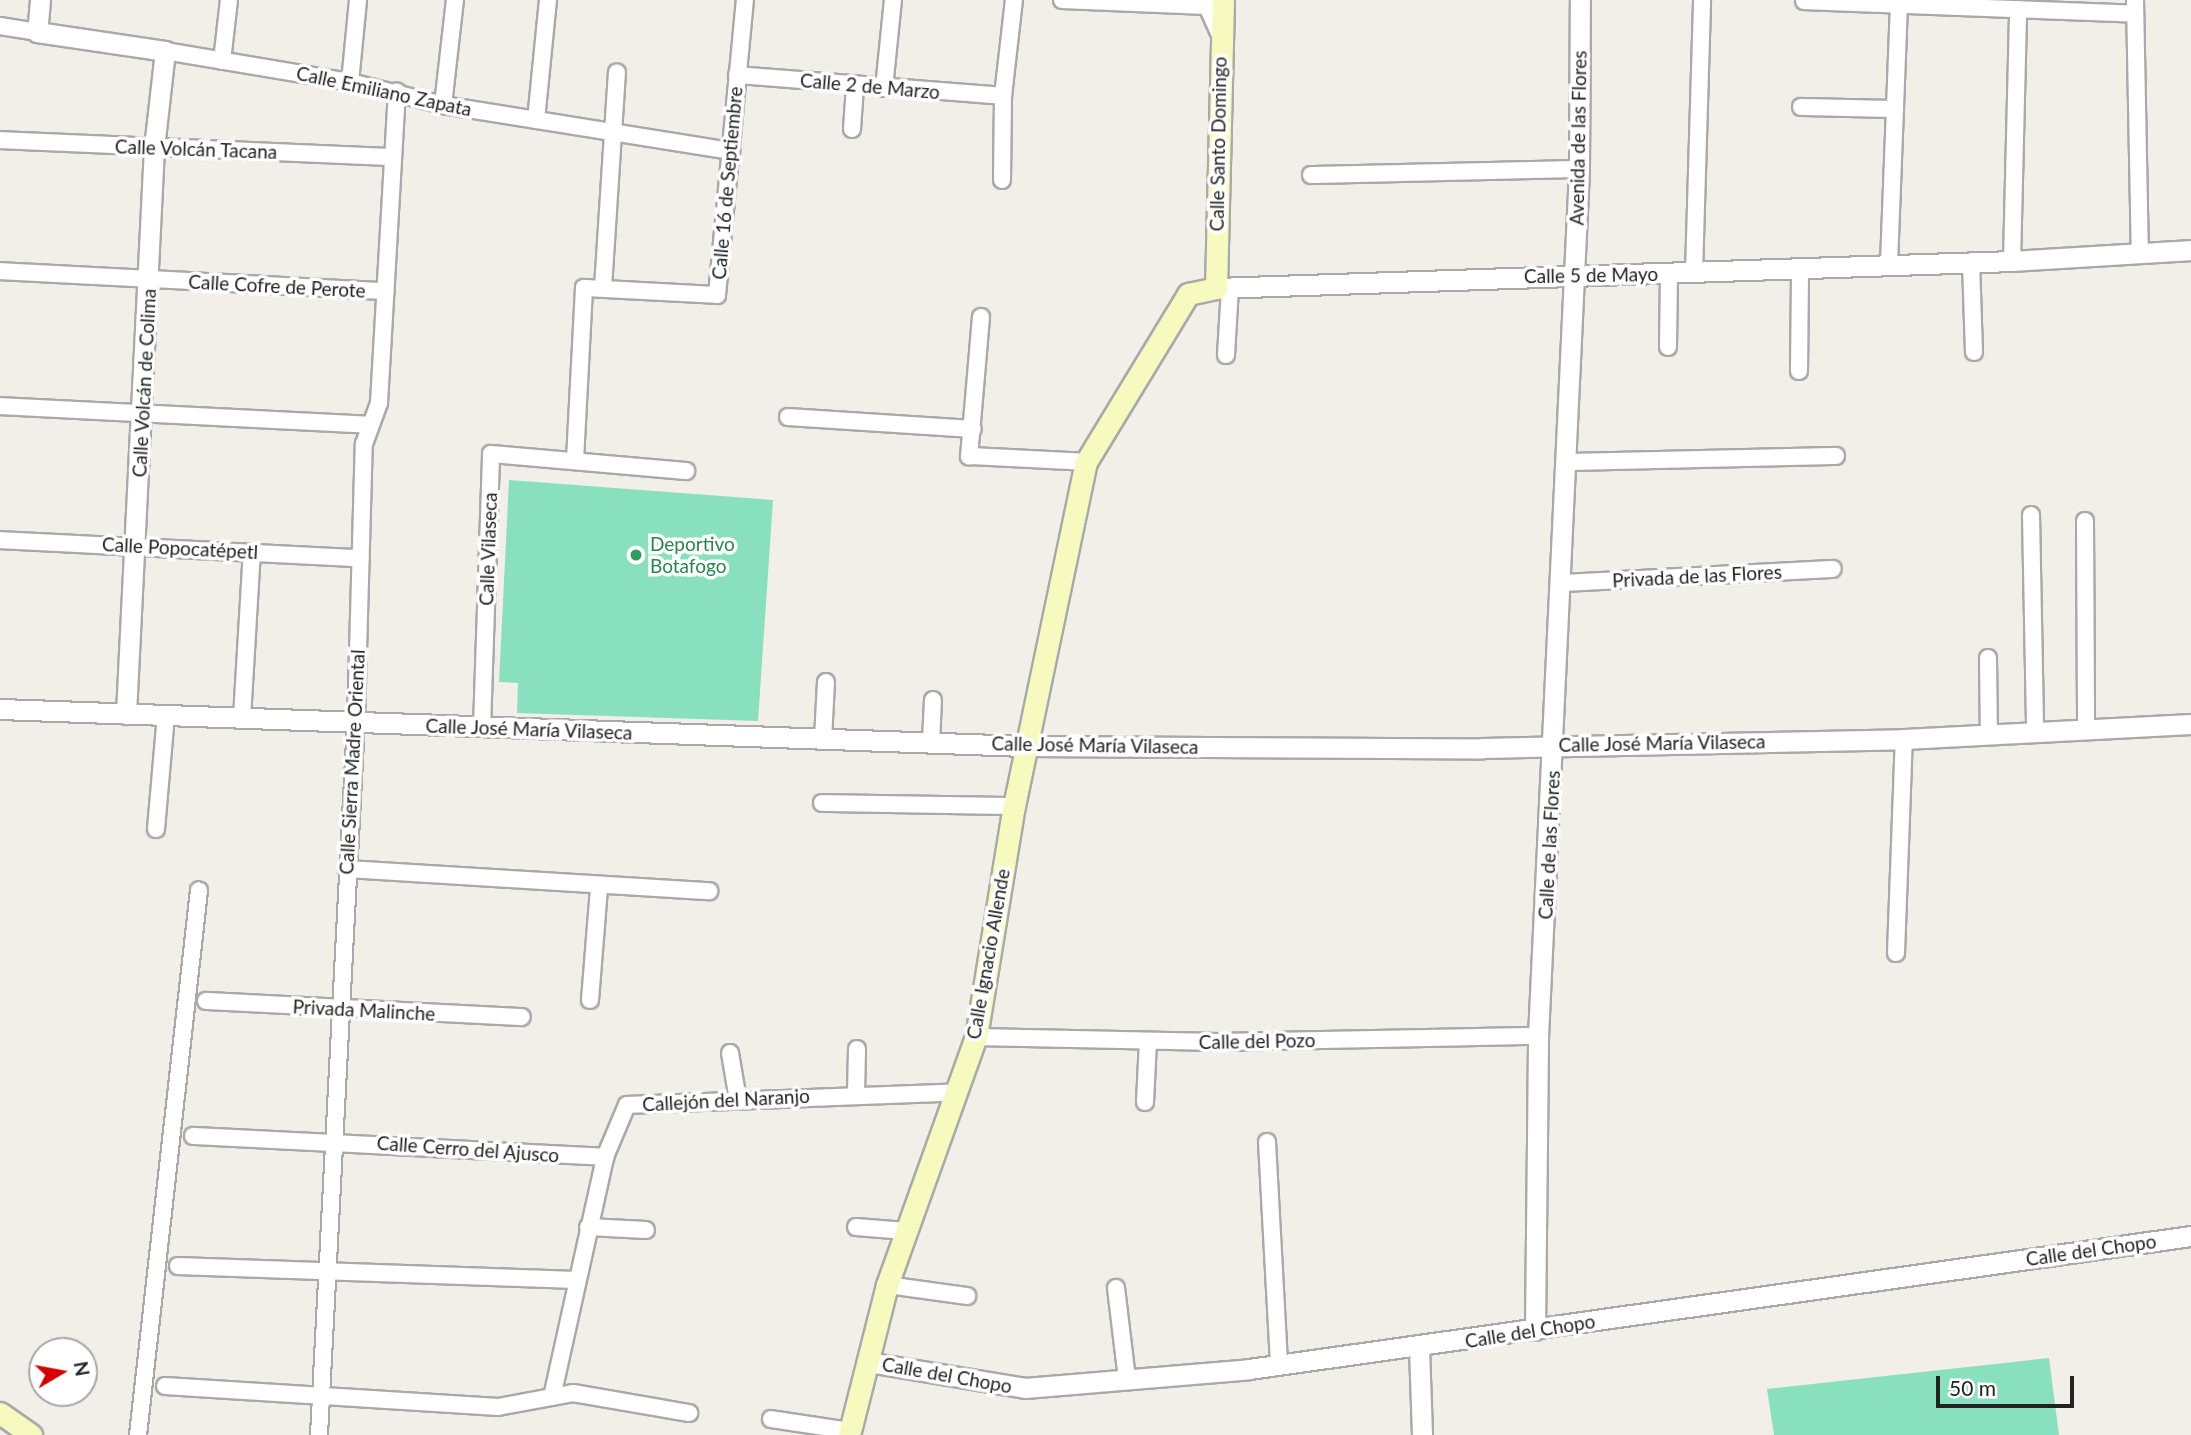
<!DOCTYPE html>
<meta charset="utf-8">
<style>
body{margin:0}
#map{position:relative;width:2191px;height:1435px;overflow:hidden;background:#f2efe9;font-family:Lato,sans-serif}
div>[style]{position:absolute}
.pitch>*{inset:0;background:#88e0be}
.roads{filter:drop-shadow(2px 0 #a9a9a9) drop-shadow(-2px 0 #a9a9a9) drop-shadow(0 2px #a9a9a9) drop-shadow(0 -2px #a9a9a9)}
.minor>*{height:16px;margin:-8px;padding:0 8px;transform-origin:8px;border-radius:8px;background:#fff}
.tertiary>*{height:19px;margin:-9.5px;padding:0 9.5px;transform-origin:9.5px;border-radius:9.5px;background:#fff}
.secondary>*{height:21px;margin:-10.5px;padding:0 10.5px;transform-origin:10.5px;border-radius:10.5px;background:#f7fabf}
.dots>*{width:19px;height:19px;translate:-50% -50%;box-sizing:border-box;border:4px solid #fff;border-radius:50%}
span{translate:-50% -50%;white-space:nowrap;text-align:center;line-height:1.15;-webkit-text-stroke:7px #fff;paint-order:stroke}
.street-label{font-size:19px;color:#222}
.leisure-label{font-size:19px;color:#27864d}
.left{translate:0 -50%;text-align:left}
.north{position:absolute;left:28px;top:1337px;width:70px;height:70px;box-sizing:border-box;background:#fff;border:2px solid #a7a7a7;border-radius:50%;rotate:80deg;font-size:19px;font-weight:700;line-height:28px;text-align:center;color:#222}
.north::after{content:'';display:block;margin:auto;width:24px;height:32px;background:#d40000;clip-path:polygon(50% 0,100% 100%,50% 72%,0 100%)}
.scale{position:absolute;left:1936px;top:1376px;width:138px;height:32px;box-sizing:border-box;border:4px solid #222;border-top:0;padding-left:9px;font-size:21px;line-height:24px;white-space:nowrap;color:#222;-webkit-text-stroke:5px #fff;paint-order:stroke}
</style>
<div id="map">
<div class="pitch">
<div style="clip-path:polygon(509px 480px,773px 500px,758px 721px,517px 713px,518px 683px,499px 682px)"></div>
<div style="clip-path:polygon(2049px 1358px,2059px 1435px,1774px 1435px,1767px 1389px)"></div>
</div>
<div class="roads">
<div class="minor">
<div style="left:1062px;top:0;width:145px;rotate:2.4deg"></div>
<div style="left:1207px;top:6px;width:32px;rotate:66deg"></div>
<div style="left:2135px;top:0;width:255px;rotate:88.9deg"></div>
<div style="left:1804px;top:1px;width:331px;rotate:2.2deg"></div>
<div style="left:0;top:26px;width:37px;rotate:9deg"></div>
<div style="left:165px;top:51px;width:188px;rotate:9.5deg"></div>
<div style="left:350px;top:82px;width:96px;rotate:13.9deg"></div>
<div style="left:443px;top:105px;width:292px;rotate:9.1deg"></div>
<div style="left:222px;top:61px;width:61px;rotate:-83.5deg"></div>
<div style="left:737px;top:75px;width:267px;rotate:4.5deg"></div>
<div style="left:350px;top:82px;width:82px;rotate:-84.4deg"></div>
<div style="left:884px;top:88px;width:88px;rotate:-84.2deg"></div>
<div style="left:443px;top:105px;width:106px;rotate:-83.5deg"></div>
<div style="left:1801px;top:107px;width:94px;rotate:1.2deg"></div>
<div style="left:536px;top:120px;width:121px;rotate:-84.3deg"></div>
<div style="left:852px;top:129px;width:43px;rotate:-86deg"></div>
<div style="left:0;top:140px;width:393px;rotate:2.5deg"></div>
<div style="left:1311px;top:175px;width:268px;rotate:-1.3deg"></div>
<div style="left:1002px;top:180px;width:84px;rotate:-89.3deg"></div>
<div style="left:1003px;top:96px;width:97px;rotate:-83.5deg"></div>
<div style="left:2012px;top:261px;width:252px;rotate:-88.6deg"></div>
<div style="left:1971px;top:262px;width:90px;rotate:88.1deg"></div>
<div style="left:1889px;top:264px;width:260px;rotate:-87.8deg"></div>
<div style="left:0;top:271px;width:386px;rotate:3deg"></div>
<div style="left:1694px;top:273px;width:273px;rotate:-88.3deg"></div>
<div style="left:603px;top:288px;width:216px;rotate:-86.3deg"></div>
<div style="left:981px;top:317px;width:140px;rotate:94.9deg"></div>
<div style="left:969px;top:456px;width:117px;rotate:2.9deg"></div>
<div style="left:1668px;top:347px;width:73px;rotate:-89.2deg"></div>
<div style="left:1226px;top:355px;width:68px;rotate:-86.6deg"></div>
<div style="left:1799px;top:371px;width:103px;rotate:-89.4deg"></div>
<div style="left:0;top:406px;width:371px;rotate:2.9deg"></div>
<div style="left:788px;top:417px;width:185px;rotate:3.7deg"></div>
<div style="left:575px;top:460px;width:172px;rotate:-87deg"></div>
<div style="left:584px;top:288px;width:133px;rotate:3deg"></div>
<div style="left:717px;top:295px;width:296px;rotate:-84.6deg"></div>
<div style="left:1567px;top:462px;width:269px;rotate:-1.3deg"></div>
<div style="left:2031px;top:515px;width:217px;rotate:88.9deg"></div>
<div style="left:2085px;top:521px;width:209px;rotate:89.7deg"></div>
<div style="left:0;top:540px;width:361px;rotate:2.9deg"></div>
<div style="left:1562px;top:583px;width:271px;rotate:-3deg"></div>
<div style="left:1988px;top:658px;width:77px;rotate:89.3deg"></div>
<div style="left:242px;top:718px;width:166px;rotate:-86.6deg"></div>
<div style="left:482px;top:728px;width:274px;rotate:-88.1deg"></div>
<div style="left:491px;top:454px;width:196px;rotate:5deg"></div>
<div style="left:823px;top:739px;width:57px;rotate:-87deg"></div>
<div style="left:931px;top:742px;width:42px;rotate:-87.3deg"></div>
<div style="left:822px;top:803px;width:192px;rotate:0.9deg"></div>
<div style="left:156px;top:829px;width:114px;rotate:-85deg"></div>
<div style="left:347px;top:869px;width:363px;rotate:3.5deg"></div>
<div style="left:1896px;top:953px;width:214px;rotate:-87.9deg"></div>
<div style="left:590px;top:1000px;width:113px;rotate:-85.4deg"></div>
<div style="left:206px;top:1001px;width:316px;rotate:2.9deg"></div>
<div style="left:976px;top:1037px;width:242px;rotate:1.2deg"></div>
<div style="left:1218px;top:1042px;width:320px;rotate:-1.1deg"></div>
<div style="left:730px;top:1053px;width:48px;rotate:80.3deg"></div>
<div style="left:856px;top:1094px;width:45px;rotate:-88.7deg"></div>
<div style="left:1145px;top:1102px;width:61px;rotate:-87.2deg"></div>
<div style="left:193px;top:1136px;width:413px;rotate:2.9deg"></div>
<div style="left:1267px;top:1142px;width:224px;rotate:86.9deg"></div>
<div style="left:588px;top:1227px;width:58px;rotate:3deg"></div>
<div style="left:856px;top:1227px;width:50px;rotate:4.6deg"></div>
<div style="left:178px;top:1266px;width:398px;rotate:2deg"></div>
<div style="left:887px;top:1285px;width:81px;rotate:7.8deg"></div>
<div style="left:1116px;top:1288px;width:92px;rotate:83.1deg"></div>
<div style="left:165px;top:1386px;width:334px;rotate:3.6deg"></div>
<div style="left:498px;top:1407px;width:76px;rotate:-10.6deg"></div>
<div style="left:573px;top:1393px;width:118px;rotate:9.8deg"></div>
<div style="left:552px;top:1397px;width:246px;rotate:-77.5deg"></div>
<div style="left:605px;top:1157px;width:56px;rotate:-67.1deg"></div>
<div style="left:627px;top:1105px;width:332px;rotate:-2.2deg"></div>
<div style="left:771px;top:1419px;width:80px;rotate:8.6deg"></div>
<div style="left:138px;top:1435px;width:548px;rotate:-83.61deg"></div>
<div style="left:319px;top:1435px;width:713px;rotate:-87.03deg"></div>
<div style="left:356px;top:723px;width:279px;rotate:-88.4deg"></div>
<div style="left:364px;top:444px;width:44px;rotate:-69.9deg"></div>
<div style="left:379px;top:403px;width:312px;rotate:-86.7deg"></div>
</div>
<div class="tertiary">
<div style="left:40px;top:0;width:32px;rotate:95deg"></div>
<div style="left:37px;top:32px;width:129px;rotate:8.4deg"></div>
<div style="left:165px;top:51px;width:97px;rotate:96.5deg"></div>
<div style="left:154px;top:147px;width:568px;rotate:92.83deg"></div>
<div style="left:1216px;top:288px;width:796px;rotate:-1.94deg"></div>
<div style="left:2012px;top:261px;width:179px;rotate:-3.5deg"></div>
<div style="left:0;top:709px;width:1027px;rotate:2.07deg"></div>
<div style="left:1026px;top:746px;width:456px;rotate:0.3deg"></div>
<div style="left:1482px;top:748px;width:422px;rotate:-1.2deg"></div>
<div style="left:1904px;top:739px;width:287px;rotate:-3deg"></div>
<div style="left:1535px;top:1330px;width:294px;rotate:-89.4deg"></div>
<div style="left:1538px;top:1036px;width:868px;rotate:-87.29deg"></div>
<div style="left:1579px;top:169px;width:169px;rotate:-89.7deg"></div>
<div style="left:1419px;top:1348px;width:87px;rotate:88deg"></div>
<div style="left:868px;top:1362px;width:159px;rotate:9.4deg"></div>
<div style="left:1025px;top:1388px;width:225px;rotate:-4.8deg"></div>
<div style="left:1249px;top:1369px;width:951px;rotate:-8.04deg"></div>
</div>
<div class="secondary">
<div style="left:0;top:1413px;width:38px;rotate:35deg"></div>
<div style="left:849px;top:1435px;width:155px;rotate:-75.8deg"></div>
<div style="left:887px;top:1285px;width:263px;rotate:-70.3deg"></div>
<div style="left:976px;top:1037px;width:234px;rotate:-80.7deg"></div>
<div style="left:1014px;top:806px;width:351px;rotate:-78.2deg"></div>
<div style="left:1086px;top:462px;width:197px;rotate:-58.7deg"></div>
<div style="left:1188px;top:294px;width:29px;rotate:-12deg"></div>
<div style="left:1216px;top:288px;width:288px;rotate:-88.6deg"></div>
</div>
</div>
<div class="dots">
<div style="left:636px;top:555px;background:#2e9e5b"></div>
</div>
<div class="street-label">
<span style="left:870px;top:86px;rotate:5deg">Calle 2 de Marzo</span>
<span style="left:384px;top:91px;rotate:12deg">Calle Emiliano Zapata</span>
<span style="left:1578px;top:138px;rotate:-89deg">Avenida de las Flores</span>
<span style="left:1218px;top:144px;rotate:-89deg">Calle Santo Domingo</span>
<span style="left:196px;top:149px;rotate:2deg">Calle Volcán Tacana</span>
<span style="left:727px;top:183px;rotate:-85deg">Calle 16 de Septiembre</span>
<span style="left:1591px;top:275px;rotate:-1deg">Calle 5 de Mayo</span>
<span style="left:277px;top:286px;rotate:3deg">Calle Cofre de Perote</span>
<span style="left:144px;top:383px;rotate:-87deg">Calle Volcán de Colima</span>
<span style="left:180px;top:548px;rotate:3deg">Calle Popocatépetl</span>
<span style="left:488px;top:549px;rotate:-88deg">Calle Vilaseca</span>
<span style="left:1697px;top:576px;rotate:-3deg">Privada de las Flores</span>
<span style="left:529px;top:729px;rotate:2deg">Calle José María Vilaseca</span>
<span style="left:1662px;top:743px;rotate:-1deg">Calle José María Vilaseca</span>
<span style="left:1095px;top:745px;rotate:1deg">Calle José María Vilaseca</span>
<span style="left:352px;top:762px;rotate:-87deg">Calle Sierra Madre Oriental</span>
<span style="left:1549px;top:845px;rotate:-87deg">Calle de las Flores</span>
<span style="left:988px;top:954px;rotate:-80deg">Calle Ignacio Allende</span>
<span style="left:364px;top:1010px;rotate:3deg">Privada Malinche</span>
<span style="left:1257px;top:1041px;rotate:-1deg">Calle del Pozo</span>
<span style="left:726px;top:1100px;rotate:-3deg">Callejón del Naranjo</span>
<span style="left:468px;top:1149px;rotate:4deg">Calle Cerro del Ajusco</span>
<span style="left:2091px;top:1250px;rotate:-8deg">Calle del Chopo</span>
<span style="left:1530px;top:1331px;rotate:-9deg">Calle del Chopo</span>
<span style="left:947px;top:1375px;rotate:10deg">Calle del Chopo</span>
</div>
<div class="leisure-label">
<span class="left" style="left:650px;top:555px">Deportivo<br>Botafogo</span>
</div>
<div class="north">N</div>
<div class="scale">50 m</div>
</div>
